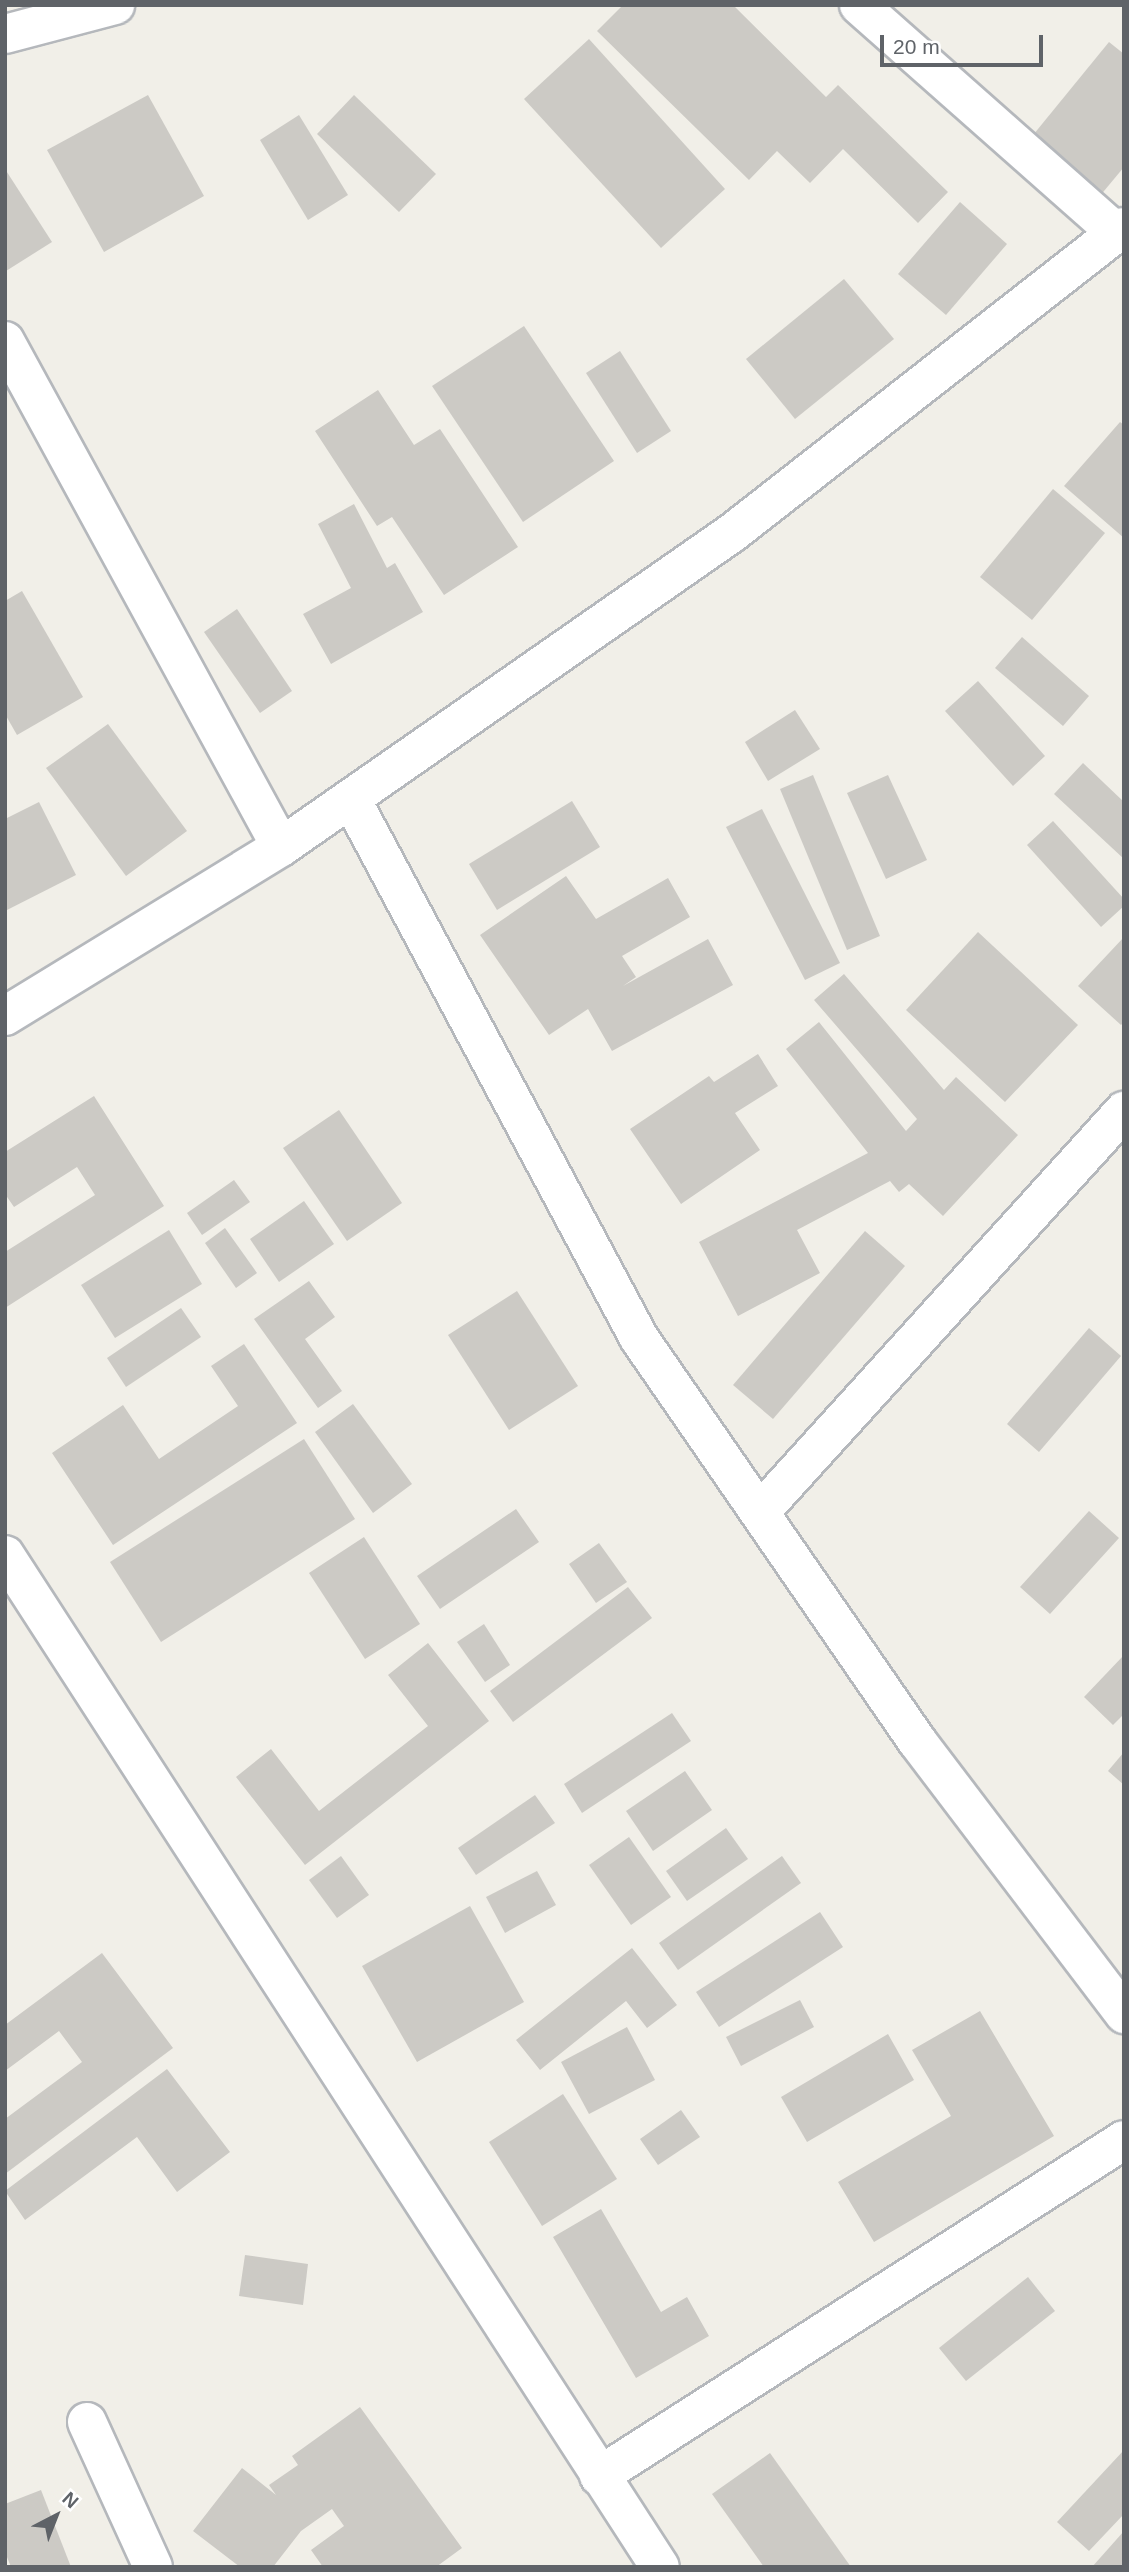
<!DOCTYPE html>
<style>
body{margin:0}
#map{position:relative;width:1129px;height:2572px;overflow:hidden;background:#f1efe8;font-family:Helvetica,sans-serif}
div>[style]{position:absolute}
.building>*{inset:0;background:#cccac5}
.roads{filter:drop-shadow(2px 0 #b5b8bc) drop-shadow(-2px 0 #b5b8bc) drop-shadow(0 2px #b5b8bc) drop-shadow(0 -2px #b5b8bc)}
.street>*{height:38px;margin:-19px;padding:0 19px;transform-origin:19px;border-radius:19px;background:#fff}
span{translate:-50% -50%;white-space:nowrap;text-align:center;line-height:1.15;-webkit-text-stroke:5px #fff;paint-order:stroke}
.frame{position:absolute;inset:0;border:7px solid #5f6368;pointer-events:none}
.north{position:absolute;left:21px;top:2481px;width:70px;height:70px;-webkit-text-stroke:5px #fff;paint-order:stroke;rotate:42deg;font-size:19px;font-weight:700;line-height:28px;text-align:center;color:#5f6368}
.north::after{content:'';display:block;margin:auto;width:24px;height:32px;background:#5f6368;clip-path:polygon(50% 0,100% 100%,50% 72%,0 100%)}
.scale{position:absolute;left:880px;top:35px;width:163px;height:32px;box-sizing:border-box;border:4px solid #5f6368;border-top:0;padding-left:9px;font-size:21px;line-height:24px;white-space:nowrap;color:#5f6368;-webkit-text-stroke:5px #fff;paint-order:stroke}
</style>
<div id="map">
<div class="building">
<div style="clip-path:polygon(623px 5px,733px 5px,826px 97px,838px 85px,948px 192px,918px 223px,843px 149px,810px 183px,777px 151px,749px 180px,597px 31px)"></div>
<div style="clip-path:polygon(589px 39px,725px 189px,661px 248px,524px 99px)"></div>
<div style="clip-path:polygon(1109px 42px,1124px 54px,1124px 167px,1099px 197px,1029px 140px)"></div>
<div style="clip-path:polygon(148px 95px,204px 196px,104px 252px,47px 150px)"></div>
<div style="clip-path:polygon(354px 95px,436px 174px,399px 212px,317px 134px)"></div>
<div style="clip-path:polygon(299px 115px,348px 195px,308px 220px,260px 140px)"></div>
<div style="clip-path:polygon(5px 169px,52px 242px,6px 271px,5px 269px)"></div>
<div style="clip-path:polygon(960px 202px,1007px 244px,946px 315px,898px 274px)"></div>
<div style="clip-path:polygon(844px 279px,894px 339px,795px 419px,746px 359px)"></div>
<div style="clip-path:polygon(524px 326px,614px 461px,523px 522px,432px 386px)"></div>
<div style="clip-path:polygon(620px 351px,671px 431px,637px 453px,586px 373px)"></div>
<div style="clip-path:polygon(378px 390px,414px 445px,440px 429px,518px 547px,444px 595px,392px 517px,377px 526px,315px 431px)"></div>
<div style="clip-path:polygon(1120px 422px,1124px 425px,1124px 538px,1064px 486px)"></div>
<div style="clip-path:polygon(1053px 489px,1105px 533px,1032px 620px,980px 577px)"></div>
<div style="clip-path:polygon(354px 504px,387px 568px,395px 563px,423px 612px,331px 664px,303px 614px,351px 588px,318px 524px)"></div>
<div style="clip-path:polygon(22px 591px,83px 697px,17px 735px,5px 714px,5px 601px)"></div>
<div style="clip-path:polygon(237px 609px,292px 691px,260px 713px,204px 632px)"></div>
<div style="clip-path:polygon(1022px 637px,1089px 696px,1063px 726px,995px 668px)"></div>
<div style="clip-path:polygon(978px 681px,1045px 756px,1013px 786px,945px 711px)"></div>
<div style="clip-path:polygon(795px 710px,820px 749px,768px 781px,745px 742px)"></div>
<div style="clip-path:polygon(108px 724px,187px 831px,126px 876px,46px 768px)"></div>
<div style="clip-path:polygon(1083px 763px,1124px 802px,1124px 859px,1054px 794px)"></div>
<div style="clip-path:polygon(813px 775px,880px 936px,847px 950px,780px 789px)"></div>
<div style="clip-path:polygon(888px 775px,927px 860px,886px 879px,847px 793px)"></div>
<div style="clip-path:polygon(572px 801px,600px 847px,497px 910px,469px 864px)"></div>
<div style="clip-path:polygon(39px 802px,76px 875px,5px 911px,5px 819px)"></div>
<div style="clip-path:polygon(762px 809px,840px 963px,805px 980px,726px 827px)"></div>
<div style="clip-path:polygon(1053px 821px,1124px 899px,1124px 906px,1101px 927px,1027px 845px)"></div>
<div style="clip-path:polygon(566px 876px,596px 919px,668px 878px,690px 917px,622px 956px,636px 977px,623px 986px,708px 939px,733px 985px,612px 1051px,588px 1009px,549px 1035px,480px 935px)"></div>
<div style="clip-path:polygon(978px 932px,1078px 1025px,1005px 1102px,906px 1010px)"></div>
<div style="clip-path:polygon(1124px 937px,1124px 1022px,1121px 1025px,1078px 986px)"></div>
<div style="clip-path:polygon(844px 974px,944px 1090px,956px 1077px,1018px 1135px,943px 1216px,909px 1184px,899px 1192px,890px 1181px,797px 1230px,820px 1273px,738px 1316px,699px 1242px,868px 1153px,786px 1049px,819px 1022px,906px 1131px,917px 1119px,814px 1000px)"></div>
<div style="clip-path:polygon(758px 1054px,778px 1086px,735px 1113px,760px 1150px,681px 1204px,630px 1129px,709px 1076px,714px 1082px)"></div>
<div style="clip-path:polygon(94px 1096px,164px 1206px,5px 1308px,5px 1252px,95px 1195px,77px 1167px,14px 1207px,5px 1194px,5px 1152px)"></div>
<div style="clip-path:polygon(339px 1110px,402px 1203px,347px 1241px,283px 1148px)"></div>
<div style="clip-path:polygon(234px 1180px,250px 1202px,202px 1235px,187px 1213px)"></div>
<div style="clip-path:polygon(304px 1201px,334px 1244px,279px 1282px,250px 1239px)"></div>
<div style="clip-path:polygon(225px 1228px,257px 1273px,236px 1288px,205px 1243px)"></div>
<div style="clip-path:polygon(169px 1230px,202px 1284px,115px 1338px,81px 1285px)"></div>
<div style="clip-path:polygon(865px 1231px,905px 1266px,773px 1419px,733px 1385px)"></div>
<div style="clip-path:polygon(309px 1281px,335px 1317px,305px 1339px,342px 1391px,318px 1408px,254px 1319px)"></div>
<div style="clip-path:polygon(517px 1291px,578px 1386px,509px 1430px,448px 1335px)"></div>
<div style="clip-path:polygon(181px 1308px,201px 1337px,126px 1387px,107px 1358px)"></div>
<div style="clip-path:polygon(1089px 1328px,1121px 1356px,1039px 1452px,1007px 1424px)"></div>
<div style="clip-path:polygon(244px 1344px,297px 1423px,113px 1545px,52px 1453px,123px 1405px,159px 1459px,238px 1406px,211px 1366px)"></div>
<div style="clip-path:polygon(353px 1404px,412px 1484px,373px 1513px,315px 1432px)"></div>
<div style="clip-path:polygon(304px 1439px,355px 1519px,161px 1642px,110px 1562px)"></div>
<div style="clip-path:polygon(516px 1509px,539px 1542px,440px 1609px,417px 1576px)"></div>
<div style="clip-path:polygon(1089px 1511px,1119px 1538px,1050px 1614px,1020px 1587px)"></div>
<div style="clip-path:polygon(364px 1537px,420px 1624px,365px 1659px,309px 1573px)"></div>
<div style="clip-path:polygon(599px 1543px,627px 1582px,596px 1603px,569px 1564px)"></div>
<div style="clip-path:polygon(628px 1587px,652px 1618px,513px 1722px,490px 1691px)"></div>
<div style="clip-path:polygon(484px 1624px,510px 1665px,485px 1682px,457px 1642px)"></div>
<div style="clip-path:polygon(428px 1643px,489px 1721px,305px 1865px,236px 1777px,271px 1749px,319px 1811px,428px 1726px,388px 1675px)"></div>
<div style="clip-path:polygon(1124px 1655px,1124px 1714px,1113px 1725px,1084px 1697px)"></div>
<div style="clip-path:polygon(672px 1713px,691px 1741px,582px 1813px,564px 1784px)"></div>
<div style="clip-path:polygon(1124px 1752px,1124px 1785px,1108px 1771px)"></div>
<div style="clip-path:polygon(685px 1771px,712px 1810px,653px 1851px,626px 1811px)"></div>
<div style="clip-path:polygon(535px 1795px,555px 1823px,476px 1875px,458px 1848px)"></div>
<div style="clip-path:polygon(726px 1828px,748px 1859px,687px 1901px,666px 1871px)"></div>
<div style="clip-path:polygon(629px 1837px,671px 1897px,631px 1925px,589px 1865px)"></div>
<div style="clip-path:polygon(341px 1856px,369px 1895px,337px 1918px,309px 1880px)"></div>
<div style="clip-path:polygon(782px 1856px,801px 1883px,678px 1970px,659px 1943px)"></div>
<div style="clip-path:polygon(537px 1871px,556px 1905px,505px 1933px,486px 1897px)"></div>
<div style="clip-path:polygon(470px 1906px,524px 2002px,417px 2062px,362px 1966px)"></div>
<div style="clip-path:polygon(820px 1912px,843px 1947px,719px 2027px,696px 1992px)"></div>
<div style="clip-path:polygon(632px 1948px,677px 2005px,647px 2028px,626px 2001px,540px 2070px,516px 2040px)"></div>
<div style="clip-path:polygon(102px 1953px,173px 2048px,5px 2174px,5px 2119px,82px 2062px,59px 2031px,5px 2071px,5px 2025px)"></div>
<div style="clip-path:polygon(800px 2000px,814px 2027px,741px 2066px,726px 2037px)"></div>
<div style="clip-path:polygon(980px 2011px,1054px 2136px,874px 2242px,838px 2182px,951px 2116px,912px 2050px)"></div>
<div style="clip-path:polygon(627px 2027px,655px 2080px,589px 2114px,561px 2062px)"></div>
<div style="clip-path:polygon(888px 2034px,914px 2080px,807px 2142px,781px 2097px)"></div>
<div style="clip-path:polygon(167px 2069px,230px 2152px,177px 2192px,137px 2137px,25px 2220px,5px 2191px)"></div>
<div style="clip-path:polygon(563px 2094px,617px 2179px,542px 2226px,489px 2142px)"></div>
<div style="clip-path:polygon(681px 2110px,700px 2137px,658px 2165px,640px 2139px)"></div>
<div style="clip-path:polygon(601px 2209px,661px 2312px,687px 2297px,709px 2336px,636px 2378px,553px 2237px)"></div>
<div style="clip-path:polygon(245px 2255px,308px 2264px,303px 2305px,239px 2296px)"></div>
<div style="clip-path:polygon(1028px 2277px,1055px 2311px,966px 2381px,939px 2348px)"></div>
<div style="clip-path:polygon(360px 2407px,462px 2548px,436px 2567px,323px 2567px,311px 2550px,344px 2526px,332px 2509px,301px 2531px,273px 2567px,240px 2567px,193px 2531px,242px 2468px,276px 2495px,269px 2485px,298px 2465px,292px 2456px)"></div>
<div style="clip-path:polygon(1124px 2450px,1124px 2514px,1089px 2551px,1057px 2522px)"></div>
<div style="clip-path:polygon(770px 2453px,851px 2567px,764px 2567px,712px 2494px)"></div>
<div style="clip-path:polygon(41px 2490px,71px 2567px,11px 2567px,5px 2552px,5px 2504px)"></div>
<div style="clip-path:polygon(1124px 2531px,1124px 2567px,1092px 2567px)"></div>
</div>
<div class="roads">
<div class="street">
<div style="left:859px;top:5px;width:344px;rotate:41.5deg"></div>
<div style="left:5px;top:34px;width:114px;rotate:-14.8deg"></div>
<div style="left:5px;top:341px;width:576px;rotate:61.39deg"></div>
<div style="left:351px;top:799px;width:611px;rotate:61.88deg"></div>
<div style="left:639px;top:1338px;width:490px;rotate:55.4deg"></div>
<div style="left:917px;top:1741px;width:343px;rotate:52.8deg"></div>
<div style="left:5px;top:1016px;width:324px;rotate:-31.5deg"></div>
<div style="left:281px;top:847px;width:550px;rotate:-34.85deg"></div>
<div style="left:732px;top:533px;width:497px;rotate:-38deg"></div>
<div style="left:760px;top:1512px;width:542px;rotate:-47.77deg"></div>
<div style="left:5px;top:1555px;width:1205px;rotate:57.09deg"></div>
<div style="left:87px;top:2422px;width:159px;rotate:65.5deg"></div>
<div style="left:599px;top:2476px;width:623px;rotate:-32.62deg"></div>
</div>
</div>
<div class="frame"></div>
<div class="north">N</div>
<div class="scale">20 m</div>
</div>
